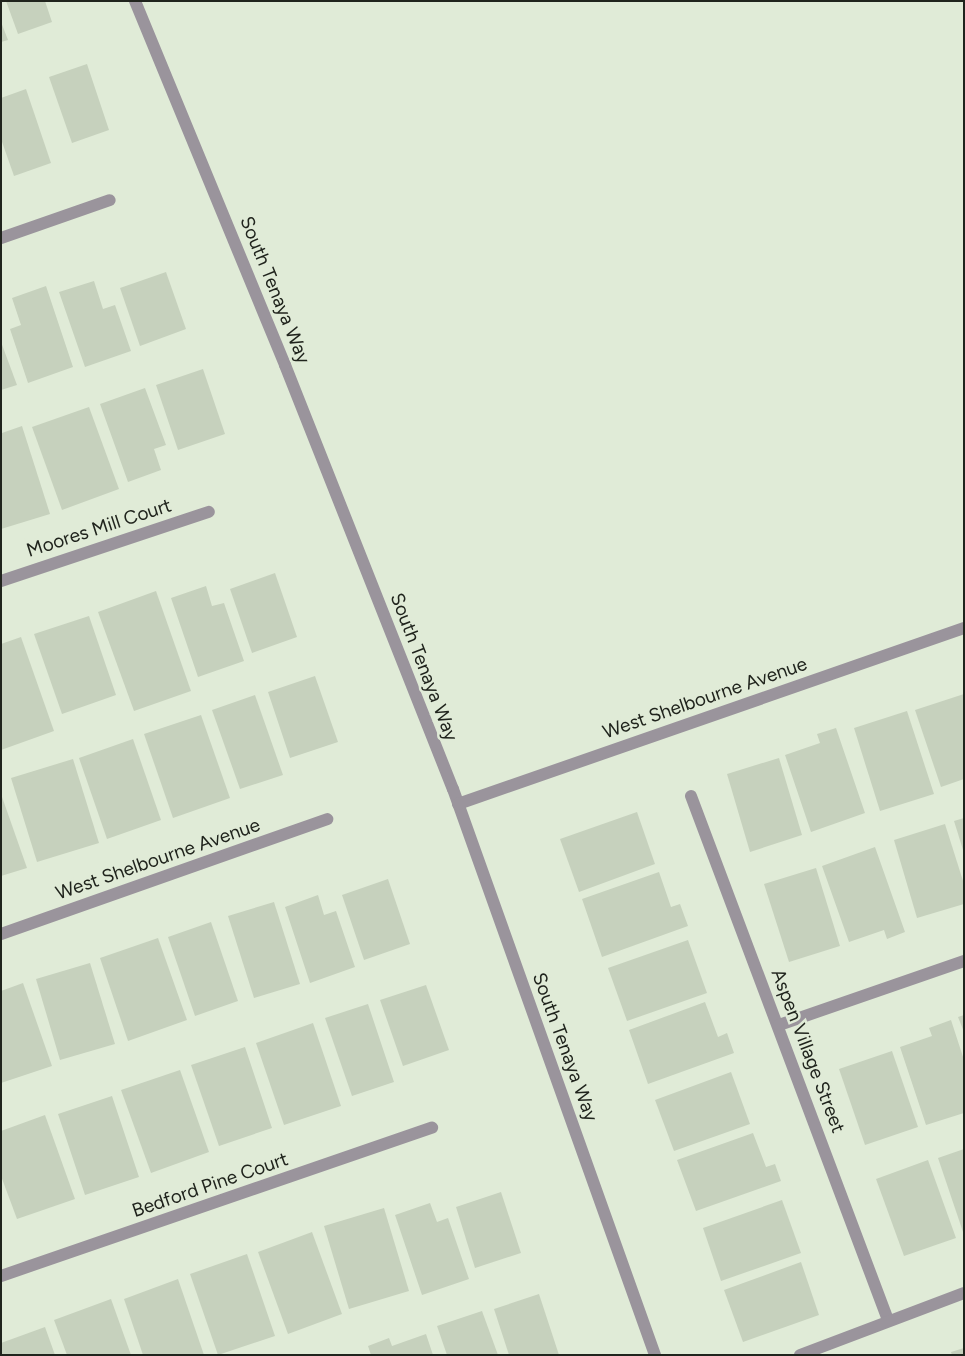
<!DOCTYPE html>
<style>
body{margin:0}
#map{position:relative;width:965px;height:1356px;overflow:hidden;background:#e0ebd7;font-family:Figtree,sans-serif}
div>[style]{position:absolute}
.building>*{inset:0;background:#c6d1bd}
.minor>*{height:12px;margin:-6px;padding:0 6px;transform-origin:6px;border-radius:6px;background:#9a949c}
.tertiary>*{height:12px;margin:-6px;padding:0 6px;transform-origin:6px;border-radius:6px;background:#9a949c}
span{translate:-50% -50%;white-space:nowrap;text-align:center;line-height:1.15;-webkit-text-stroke:5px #e0ebd7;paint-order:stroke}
.street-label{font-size:19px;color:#20241d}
.frame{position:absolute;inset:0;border:2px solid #20241d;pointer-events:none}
</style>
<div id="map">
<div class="building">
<div style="clip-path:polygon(6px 1px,45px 1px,52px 22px,18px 34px)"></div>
<div style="clip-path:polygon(1px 22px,8px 40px,1px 42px)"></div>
<div style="clip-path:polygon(87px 64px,109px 130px,72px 143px,49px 77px)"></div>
<div style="clip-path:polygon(26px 89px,51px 163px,14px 176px,1px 139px,1px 98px)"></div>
<div style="clip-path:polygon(166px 272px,186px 329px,140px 346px,120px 288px)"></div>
<div style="clip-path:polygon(94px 281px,103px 309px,115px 305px,131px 351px,85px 367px,59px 292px)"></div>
<div style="clip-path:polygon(46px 286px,73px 367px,28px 383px,10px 329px,21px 325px,12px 298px)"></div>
<div style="clip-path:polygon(1px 342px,17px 385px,1px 390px)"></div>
<div style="clip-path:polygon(203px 369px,225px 434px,178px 450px,156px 385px)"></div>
<div style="clip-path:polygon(145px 388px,166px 445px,154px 449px,161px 470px,128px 482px,100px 404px)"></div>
<div style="clip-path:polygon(89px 407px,119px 489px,62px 510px,32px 427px)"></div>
<div style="clip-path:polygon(22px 426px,50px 514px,1px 529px,2px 433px)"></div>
<div style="clip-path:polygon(275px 573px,297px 637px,252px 653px,230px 589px)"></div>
<div style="clip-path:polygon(206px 586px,212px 606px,224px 603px,244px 661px,198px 677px,171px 598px)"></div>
<div style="clip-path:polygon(156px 591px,191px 691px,134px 711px,98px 612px)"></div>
<div style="clip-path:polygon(89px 616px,116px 695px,62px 714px,34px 634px)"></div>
<div style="clip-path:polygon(21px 637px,54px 731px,1px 750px,1px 644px)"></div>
<div style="clip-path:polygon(315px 676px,338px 742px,290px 758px,268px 692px)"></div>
<div style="clip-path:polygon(964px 694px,964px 779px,941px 787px,915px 710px)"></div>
<div style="clip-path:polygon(255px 695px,283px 775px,240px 789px,212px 710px)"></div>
<div style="clip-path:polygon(907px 711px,934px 794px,880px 811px,854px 728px)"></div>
<div style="clip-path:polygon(201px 715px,230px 798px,173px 818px,144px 734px)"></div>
<div style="clip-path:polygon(836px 728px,865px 813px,811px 832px,785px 755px,820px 743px,817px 734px)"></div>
<div style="clip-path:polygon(133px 739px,161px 820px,107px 839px,79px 758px)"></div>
<div style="clip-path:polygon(779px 758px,802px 835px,750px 852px,727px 774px)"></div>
<div style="clip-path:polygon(73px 759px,99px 843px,37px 862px,11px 778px)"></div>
<div style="clip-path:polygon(1px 794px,27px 868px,1px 876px)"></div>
<div style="clip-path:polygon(637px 812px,655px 864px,579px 892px,560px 839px)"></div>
<div style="clip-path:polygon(964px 818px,964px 850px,963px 850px,954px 821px)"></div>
<div style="clip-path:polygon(945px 824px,964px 884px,964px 904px,917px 918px,894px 840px)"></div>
<div style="clip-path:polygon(875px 847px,905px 932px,887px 939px,884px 930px,849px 942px,822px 866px)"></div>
<div style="clip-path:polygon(816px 868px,840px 946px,789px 962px,764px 884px)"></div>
<div style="clip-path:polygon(659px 872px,671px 907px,680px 904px,688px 926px,602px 957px,582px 899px)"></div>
<div style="clip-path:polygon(388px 879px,410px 944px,364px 960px,342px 895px)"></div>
<div style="clip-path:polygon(318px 895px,324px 915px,336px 911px,355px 967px,310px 983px,285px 907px)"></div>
<div style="clip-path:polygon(274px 902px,300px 984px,254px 998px,228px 916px)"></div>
<div style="clip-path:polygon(211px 922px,238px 1001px,195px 1016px,168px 937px)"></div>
<div style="clip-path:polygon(158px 938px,187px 1020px,128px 1041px,100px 958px)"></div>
<div style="clip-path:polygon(688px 940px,707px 993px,627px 1021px,608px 968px)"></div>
<div style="clip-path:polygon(90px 963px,115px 1044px,60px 1060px,36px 979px)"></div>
<div style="clip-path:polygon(23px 983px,52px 1066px,1px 1083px,1px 991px)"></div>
<div style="clip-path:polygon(426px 985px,449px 1050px,403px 1066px,380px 1000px)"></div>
<div style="clip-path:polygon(705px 1002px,718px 1037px,727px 1033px,734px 1053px,648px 1084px,629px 1030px)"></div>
<div style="clip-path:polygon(368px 1004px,394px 1082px,352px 1096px,325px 1018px)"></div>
<div style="clip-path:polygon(964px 1015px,964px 1032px,958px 1017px)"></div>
<div style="clip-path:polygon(951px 1020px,964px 1060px,964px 1113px,926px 1125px,900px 1047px,932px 1036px,929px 1028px)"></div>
<div style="clip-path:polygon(313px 1023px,341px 1106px,284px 1125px,256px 1043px)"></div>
<div style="clip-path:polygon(245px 1047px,272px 1128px,219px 1146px,191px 1065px)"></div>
<div style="clip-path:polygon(892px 1051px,918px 1127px,865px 1145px,839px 1069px)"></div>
<div style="clip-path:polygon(180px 1070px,209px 1152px,151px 1173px,121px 1090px)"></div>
<div style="clip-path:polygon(731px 1072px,750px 1124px,674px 1151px,655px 1100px)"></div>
<div style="clip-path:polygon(112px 1096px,139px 1177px,85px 1195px,58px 1114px)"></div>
<div style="clip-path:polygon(45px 1115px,75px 1199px,17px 1219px,1px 1176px,1px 1131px)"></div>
<div style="clip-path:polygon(753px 1133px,766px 1167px,775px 1164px,781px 1181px,696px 1211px,677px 1160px)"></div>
<div style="clip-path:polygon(964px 1149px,964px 1232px,963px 1232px,938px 1158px)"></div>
<div style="clip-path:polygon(928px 1160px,956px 1238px,904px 1256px,876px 1179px)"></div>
<div style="clip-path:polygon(501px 1192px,521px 1253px,475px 1268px,456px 1207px)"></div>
<div style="clip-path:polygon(782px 1200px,801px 1253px,721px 1281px,703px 1228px)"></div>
<div style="clip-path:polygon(430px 1203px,437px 1222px,448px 1218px,469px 1279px,422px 1295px,395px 1215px)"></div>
<div style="clip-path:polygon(384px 1208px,409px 1291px,349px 1309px,324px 1226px)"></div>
<div style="clip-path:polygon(312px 1232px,342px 1314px,288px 1334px,258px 1252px)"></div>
<div style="clip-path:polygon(247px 1254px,275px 1336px,218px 1355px,190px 1274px)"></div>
<div style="clip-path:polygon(801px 1262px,819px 1315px,743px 1342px,724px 1290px)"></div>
<div style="clip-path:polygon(178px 1279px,204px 1355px,143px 1355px,124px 1299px)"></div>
<div style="clip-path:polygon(539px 1294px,559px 1355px,509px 1355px,494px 1309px)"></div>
<div style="clip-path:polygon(111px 1299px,131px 1355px,67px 1355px,54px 1320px)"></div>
<div style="clip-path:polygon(482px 1311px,498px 1355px,447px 1355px,437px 1326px)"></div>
<div style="clip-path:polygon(45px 1327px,55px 1355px,1px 1355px,1px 1343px)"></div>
<div style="clip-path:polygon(426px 1334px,433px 1355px,371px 1355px,368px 1346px,389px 1338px,392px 1346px)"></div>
<div style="clip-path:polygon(964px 1348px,964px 1355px,952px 1355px,951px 1352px)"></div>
</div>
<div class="minor">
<div style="left:1px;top:238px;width:115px;rotate:-19.2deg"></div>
<div style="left:1px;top:581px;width:219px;rotate:-18.4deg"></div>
<div style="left:691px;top:796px;width:560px;rotate:69.4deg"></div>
<div style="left:1px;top:934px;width:346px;rotate:-19.4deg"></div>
<div style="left:779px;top:1025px;width:196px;rotate:-19.1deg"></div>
<div style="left:1px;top:1276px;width:456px;rotate:-19deg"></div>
<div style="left:800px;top:1355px;width:175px;rotate:-20.7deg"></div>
</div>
<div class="tertiary">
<div style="left:135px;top:1px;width:394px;rotate:67.6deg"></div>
<div style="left:285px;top:365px;width:456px;rotate:68.4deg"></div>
<div style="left:453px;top:789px;width:601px;rotate:70.36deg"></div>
<div style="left:458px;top:804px;width:536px;rotate:-19.18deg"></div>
</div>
<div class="street-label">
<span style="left:275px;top:290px;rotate:68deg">South Tenaya Way</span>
<span style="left:99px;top:528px;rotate:-18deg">Moores Mill Court</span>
<span style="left:424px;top:667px;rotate:69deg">South Tenaya Way</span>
<span style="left:705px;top:698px;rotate:-19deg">West Shelbourne Avenue</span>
<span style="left:158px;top:859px;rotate:-19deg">West Shelbourne Avenue</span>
<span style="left:565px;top:1047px;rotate:70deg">South Tenaya Way</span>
<span style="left:808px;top:1051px;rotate:69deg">Aspen Village Street</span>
<span style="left:210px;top:1185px;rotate:-19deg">Bedford Pine Court</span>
</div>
<div class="frame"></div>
</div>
